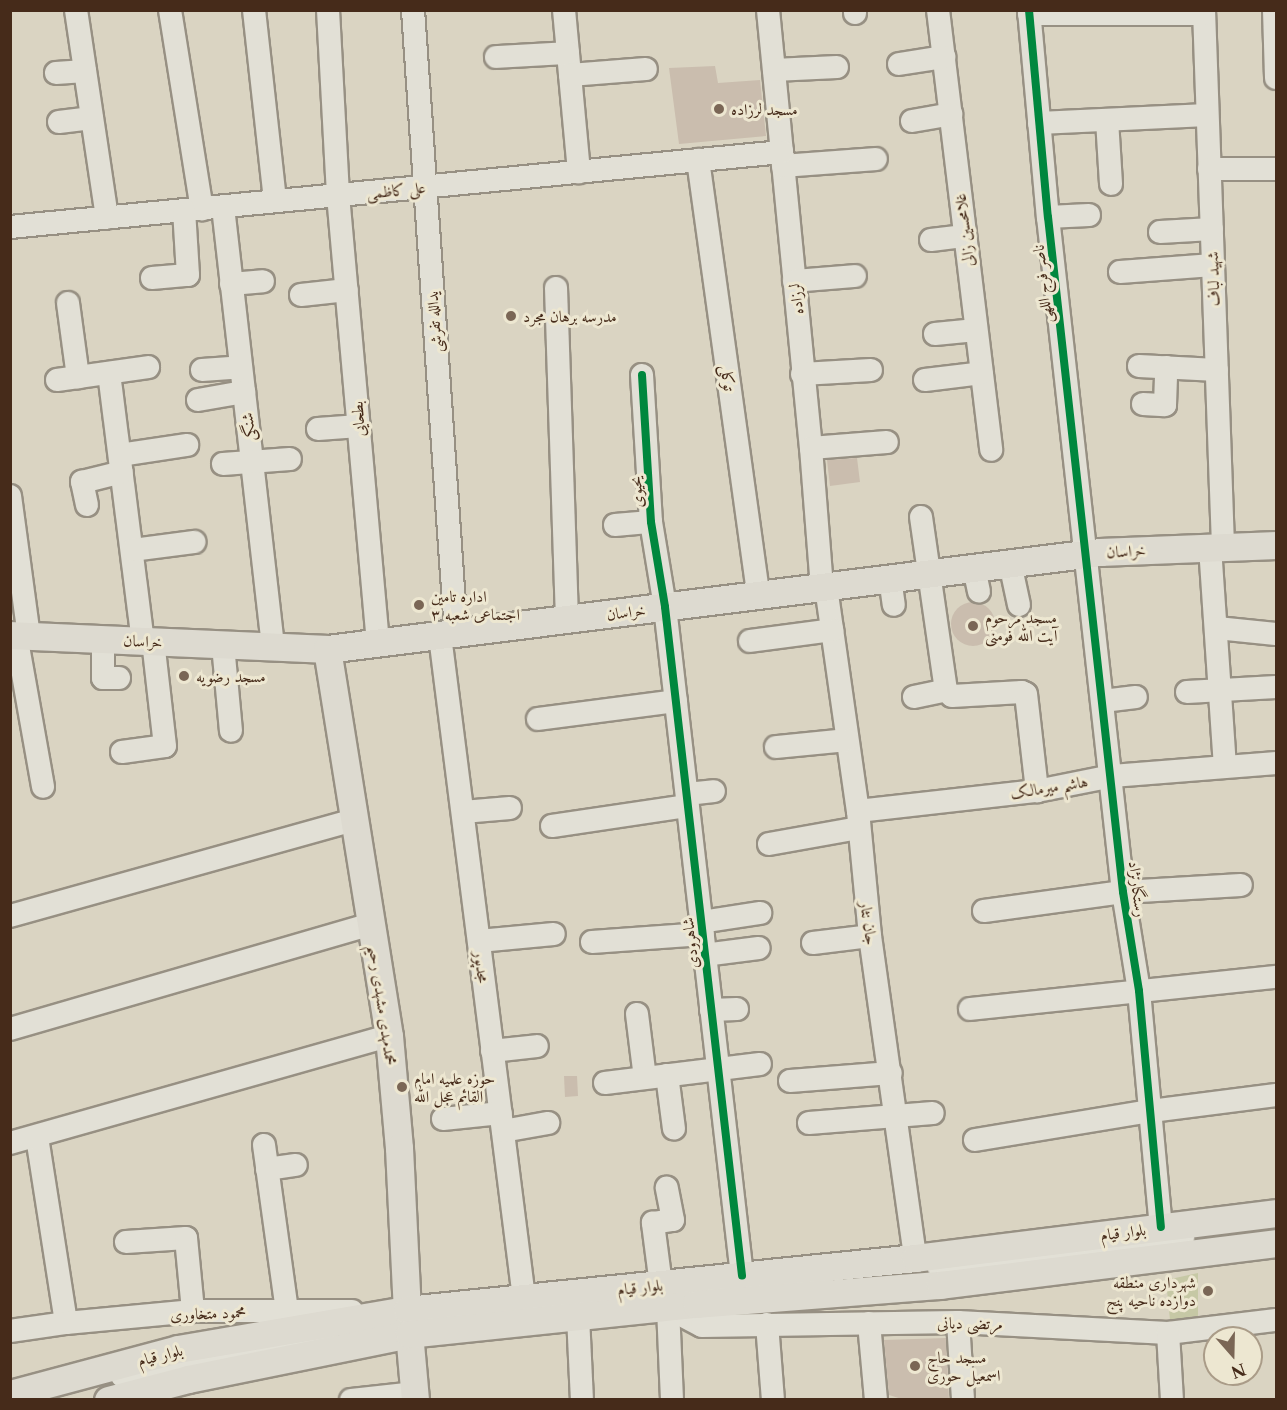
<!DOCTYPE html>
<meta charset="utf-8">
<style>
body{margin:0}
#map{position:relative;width:1287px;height:1410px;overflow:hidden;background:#dad4c2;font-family:"Libre Caslon Text",Amiri,serif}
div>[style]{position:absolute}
.green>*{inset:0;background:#c6c8a5}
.building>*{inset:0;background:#cabdae}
.round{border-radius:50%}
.roads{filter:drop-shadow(2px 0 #979083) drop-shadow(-2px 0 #979083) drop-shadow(0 2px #979083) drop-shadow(0 -2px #979083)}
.minor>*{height:22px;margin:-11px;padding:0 11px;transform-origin:11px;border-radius:11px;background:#e2e0d6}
.major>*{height:27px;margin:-13.5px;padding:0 13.5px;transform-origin:13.5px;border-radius:13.5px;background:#dddad0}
.cycleway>*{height:8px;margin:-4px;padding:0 4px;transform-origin:4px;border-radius:4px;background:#00873e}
.dots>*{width:16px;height:16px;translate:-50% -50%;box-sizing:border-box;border:3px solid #ede7d1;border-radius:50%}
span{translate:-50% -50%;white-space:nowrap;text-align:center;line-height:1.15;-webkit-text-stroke:6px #ede7d1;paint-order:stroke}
.poi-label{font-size:16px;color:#462b1a}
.left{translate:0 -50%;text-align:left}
.right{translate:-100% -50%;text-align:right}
.street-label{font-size:16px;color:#462b1a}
.frame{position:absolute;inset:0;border:12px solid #462b1a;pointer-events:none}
.north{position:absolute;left:1203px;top:1326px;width:60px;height:60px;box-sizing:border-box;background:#ede7d1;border:2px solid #aa9c88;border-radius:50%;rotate:160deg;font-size:16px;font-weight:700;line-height:24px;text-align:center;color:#462b1a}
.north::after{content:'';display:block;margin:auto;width:21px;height:27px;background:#7a6655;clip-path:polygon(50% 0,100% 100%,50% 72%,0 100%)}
</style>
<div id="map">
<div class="green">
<div style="clip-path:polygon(1198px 1273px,1198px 1316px,1170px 1320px,1166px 1280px)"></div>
</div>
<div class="building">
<div style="clip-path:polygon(715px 66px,718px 83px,760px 80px,766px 136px,679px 144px,669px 68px)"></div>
<div style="clip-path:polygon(857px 458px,860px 482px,830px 486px,827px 460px)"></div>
<div class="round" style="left:951px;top:602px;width:44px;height:44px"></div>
<div style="clip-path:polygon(564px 1076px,577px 1076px,578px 1096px,565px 1097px)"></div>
<div style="clip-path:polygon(946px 1338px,949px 1400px,905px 1400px,889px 1395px,884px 1340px)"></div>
</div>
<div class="roads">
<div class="minor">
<div style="left:76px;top:10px;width:210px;rotate:81.5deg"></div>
<div style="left:170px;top:10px;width:202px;rotate:80.9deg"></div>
<div style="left:254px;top:10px;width:192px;rotate:83.7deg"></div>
<div style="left:328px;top:10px;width:185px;rotate:86.9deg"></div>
<div style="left:338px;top:195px;width:450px;rotate:84.9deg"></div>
<div style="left:413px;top:10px;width:624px;rotate:86.05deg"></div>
<div style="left:564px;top:10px;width:163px;rotate:84.7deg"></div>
<div style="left:768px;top:10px;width:440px;rotate:84.4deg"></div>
<div style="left:811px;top:448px;width:139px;rotate:85.5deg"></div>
<div style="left:855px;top:10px;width:3px;rotate:90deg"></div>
<div style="left:938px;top:10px;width:443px;rotate:83.1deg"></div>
<div style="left:1029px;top:10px;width:208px;rotate:84.8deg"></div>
<div style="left:1048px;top:217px;width:679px;rotate:83.66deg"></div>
<div style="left:1123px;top:892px;width:100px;rotate:80.8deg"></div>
<div style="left:1139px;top:991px;width:237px;rotate:84.7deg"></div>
<div style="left:1204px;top:10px;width:537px;rotate:87.97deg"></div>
<div style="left:1274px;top:10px;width:68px;rotate:88.3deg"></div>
<div style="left:1029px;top:14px;width:175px"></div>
<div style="left:496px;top:57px;width:72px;rotate:-3.2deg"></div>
<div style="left:899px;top:64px;width:46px;rotate:-8.8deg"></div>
<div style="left:774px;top:70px;width:63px;rotate:-2.7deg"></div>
<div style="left:56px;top:73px;width:29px;rotate:-4deg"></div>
<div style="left:570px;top:75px;width:76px;rotate:-4.5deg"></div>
<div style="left:1107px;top:120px;width:64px;rotate:86.4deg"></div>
<div style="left:912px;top:121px;width:40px;rotate:-10deg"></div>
<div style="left:59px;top:122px;width:33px;rotate:-7deg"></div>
<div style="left:1039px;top:123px;width:168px;rotate:-2.7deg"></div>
<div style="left:698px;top:160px;width:439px;rotate:82.1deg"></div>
<div style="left:783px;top:166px;width:93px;rotate:-4.3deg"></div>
<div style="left:1209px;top:169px;width:67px"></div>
<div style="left:223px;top:207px;width:443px;rotate:83.5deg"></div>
<div style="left:1048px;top:217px;width:41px;rotate:-2.8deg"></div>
<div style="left:10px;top:227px;width:776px;rotate:-5.55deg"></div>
<div style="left:1160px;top:232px;width:52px;rotate:-3.3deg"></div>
<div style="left:931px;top:240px;width:34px;rotate:-7deg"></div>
<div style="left:1120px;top:272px;width:93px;rotate:-4.3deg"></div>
<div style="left:152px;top:278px;width:36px;rotate:-5deg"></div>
<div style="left:188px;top:275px;width:65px;rotate:-93.5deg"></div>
<div style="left:794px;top:281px;width:61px;rotate:-4.7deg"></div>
<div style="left:231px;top:284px;width:32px;rotate:-5deg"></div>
<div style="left:556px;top:288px;width:331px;rotate:88.1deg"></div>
<div style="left:301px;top:295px;width:46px;rotate:-6.2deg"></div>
<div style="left:68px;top:303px;width:75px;rotate:82.3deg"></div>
<div style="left:935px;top:334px;width:41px;rotate:-5.6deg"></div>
<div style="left:1139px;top:366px;width:78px;rotate:2.9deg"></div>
<div style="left:202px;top:370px;width:39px;rotate:-4deg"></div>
<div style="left:109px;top:373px;width:270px;rotate:82.8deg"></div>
<div style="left:802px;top:374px;width:69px;rotate:-3.3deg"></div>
<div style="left:642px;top:375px;width:147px;rotate:86.5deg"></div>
<div style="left:651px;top:522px;width:86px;rotate:80.6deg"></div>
<div style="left:665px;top:607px;width:673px;rotate:83.43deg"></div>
<div style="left:57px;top:380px;width:92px;rotate:-8.1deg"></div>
<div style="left:925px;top:380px;width:57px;rotate:-7deg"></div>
<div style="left:198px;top:400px;width:47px;rotate:-9.9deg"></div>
<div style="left:1143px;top:404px;width:22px;rotate:3deg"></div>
<div style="left:1165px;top:405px;width:38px;rotate:-88deg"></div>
<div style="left:318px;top:429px;width:41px;rotate:-4.2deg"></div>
<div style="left:811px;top:448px;width:76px;rotate:-4.5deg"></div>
<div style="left:120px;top:455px;width:68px;rotate:-8.5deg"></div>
<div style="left:223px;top:464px;width:67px;rotate:-4.3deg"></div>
<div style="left:10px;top:496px;width:141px;rotate:82.3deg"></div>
<div style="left:87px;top:505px;width:24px;rotate:-102deg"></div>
<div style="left:82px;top:482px;width:41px;rotate:-14deg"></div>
<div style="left:921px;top:517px;width:175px;rotate:81.8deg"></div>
<div style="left:946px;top:690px;width:8px;rotate:45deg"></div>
<div style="left:952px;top:696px;width:70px;rotate:-3.3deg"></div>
<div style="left:1022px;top:692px;width:4px;rotate:27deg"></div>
<div style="left:1026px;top:694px;width:98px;rotate:83.5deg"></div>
<div style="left:615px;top:525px;width:36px;rotate:-5deg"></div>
<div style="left:1210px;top:547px;width:220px;rotate:86.1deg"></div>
<div style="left:133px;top:550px;width:62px;rotate:-7.5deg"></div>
<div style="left:1010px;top:563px;width:43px;rotate:77.9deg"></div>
<div style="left:974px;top:568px;width:24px;rotate:78deg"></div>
<div style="left:890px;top:578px;width:27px;rotate:82deg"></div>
<div style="left:826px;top:587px;width:226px;rotate:81.9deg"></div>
<div style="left:858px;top:811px;width:126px;rotate:84.5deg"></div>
<div style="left:870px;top:936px;width:325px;rotate:82deg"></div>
<div style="left:1217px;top:628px;width:59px;rotate:5.8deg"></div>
<div style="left:16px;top:635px;width:154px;rotate:79.9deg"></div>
<div style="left:440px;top:636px;width:667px;rotate:82.77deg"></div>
<div style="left:103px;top:639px;width:39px;rotate:90deg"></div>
<div style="left:103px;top:678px;width:16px"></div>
<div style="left:750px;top:641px;width:83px;rotate:-7.6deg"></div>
<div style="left:223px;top:645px;width:86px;rotate:84.7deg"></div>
<div style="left:1187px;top:692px;width:89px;rotate:-3.2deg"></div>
<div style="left:914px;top:697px;width:33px;rotate:-12deg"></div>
<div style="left:1103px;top:701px;width:33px;rotate:-7deg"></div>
<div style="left:538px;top:719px;width:139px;rotate:-7.4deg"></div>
<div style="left:776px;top:747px;width:71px;rotate:-5.6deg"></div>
<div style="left:122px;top:752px;width:43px;rotate:-7.9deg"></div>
<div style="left:165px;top:746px;width:106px;rotate:-96.5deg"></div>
<div style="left:687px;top:794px;width:27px;rotate:-6deg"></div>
<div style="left:858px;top:811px;width:180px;rotate:-6.4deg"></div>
<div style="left:1037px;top:791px;width:76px;rotate:-11.3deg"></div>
<div style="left:1112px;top:776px;width:165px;rotate:-4.5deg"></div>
<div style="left:463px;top:812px;width:47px;rotate:-4.9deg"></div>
<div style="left:552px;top:826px;width:137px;rotate:-8.4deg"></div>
<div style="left:769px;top:844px;width:91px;rotate:-10.1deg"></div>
<div style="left:984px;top:911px;width:140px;rotate:-7.8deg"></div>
<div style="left:1123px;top:892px;width:118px;rotate:-3.4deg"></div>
<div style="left:10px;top:916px;width:357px;rotate:-15.6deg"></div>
<div style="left:701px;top:922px;width:60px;rotate:-8.7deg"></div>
<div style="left:479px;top:941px;width:75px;rotate:-5.3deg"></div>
<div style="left:592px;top:942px;width:111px;rotate:-4.1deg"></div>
<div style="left:813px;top:943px;width:57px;rotate:-7deg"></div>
<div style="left:704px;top:955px;width:55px;rotate:-7.3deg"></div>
<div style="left:970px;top:1009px;width:308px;rotate:-6deg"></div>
<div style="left:711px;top:1010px;width:26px;rotate:-2deg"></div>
<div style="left:637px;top:1014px;width:64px;rotate:82.9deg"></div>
<div style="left:10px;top:1029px;width:376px;rotate:-16.2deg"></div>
<div style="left:492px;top:1051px;width:45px;rotate:-6.3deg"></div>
<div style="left:667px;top:1075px;width:54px;rotate:82.6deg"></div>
<div style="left:790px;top:1081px;width:101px;rotate:-4.5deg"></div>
<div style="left:605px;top:1083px;width:156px;rotate:-7deg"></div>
<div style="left:443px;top:1119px;width:58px;rotate:-5.9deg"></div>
<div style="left:809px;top:1123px;width:124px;rotate:-4.6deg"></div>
<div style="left:503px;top:1131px;width:46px;rotate:-10.1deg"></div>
<div style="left:37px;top:1137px;width:188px;rotate:81.1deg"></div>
<div style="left:975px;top:1140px;width:178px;rotate:-9.4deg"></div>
<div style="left:1151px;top:1111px;width:126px;rotate:-7.3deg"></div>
<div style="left:10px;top:1143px;width:394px;rotate:-15.8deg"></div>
<div style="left:264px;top:1145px;width:168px;rotate:82.1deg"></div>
<div style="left:267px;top:1169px;width:29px;rotate:-8deg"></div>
<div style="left:126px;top:1242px;width:60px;rotate:-3.8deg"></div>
<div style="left:186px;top:1238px;width:73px;rotate:84.5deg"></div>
<div style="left:939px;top:1268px;width:246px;rotate:-7deg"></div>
<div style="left:661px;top:1285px;width:63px;rotate:-97.4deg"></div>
<div style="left:653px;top:1223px;width:20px;rotate:-9deg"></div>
<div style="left:673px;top:1220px;width:33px;rotate:-101deg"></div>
<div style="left:668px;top:1308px;width:38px;rotate:28deg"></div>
<div style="left:702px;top:1326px;width:256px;rotate:-0.9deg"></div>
<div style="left:958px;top:1322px;width:210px;rotate:3deg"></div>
<div style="left:1168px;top:1333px;width:109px;rotate:-6.9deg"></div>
<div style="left:668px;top:1308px;width:92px;rotate:87.5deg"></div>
<div style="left:578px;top:1316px;width:84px;rotate:87.3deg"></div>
<div style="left:958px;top:1322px;width:78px;rotate:86.3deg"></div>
<div style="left:869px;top:1323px;width:77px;rotate:84.8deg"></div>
<div style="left:767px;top:1324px;width:76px;rotate:85.5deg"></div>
<div style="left:10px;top:1331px;width:57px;rotate:-8.1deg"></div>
<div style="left:66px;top:1323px;width:128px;rotate:-5.4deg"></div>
<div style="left:193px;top:1311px;width:159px"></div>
<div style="left:1168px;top:1333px;width:67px;rotate:86.6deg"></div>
<div style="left:122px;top:1376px;width:207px;rotate:-10.6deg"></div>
<div style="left:351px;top:1400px;width:63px;rotate:-6.3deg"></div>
</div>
<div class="major">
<div style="left:10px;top:635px;width:317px;rotate:2.5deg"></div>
<div style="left:327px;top:649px;width:779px;rotate:-7.15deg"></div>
<div style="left:1100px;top:552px;width:176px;rotate:-2.3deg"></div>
<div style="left:327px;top:649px;width:392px;rotate:80.9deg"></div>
<div style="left:389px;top:1036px;width:112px;rotate:84.9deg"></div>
<div style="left:399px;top:1148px;width:162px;rotate:87.2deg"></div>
<div style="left:407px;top:1310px;width:90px;rotate:84.9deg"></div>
<div style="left:10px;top:1394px;width:174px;rotate:-15deg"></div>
<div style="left:178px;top:1349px;width:232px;rotate:-9.7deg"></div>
<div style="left:407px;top:1310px;width:511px;rotate:-5.84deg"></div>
<div style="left:915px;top:1258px;width:364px;rotate:-7.1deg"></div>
<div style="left:108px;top:1400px;width:83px;rotate:-14.7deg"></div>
<div style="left:188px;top:1379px;width:226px;rotate:-11.5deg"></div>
<div style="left:409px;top:1334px;width:289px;rotate:-6deg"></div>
<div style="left:696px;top:1304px;width:245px;rotate:-4.5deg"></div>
<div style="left:940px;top:1285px;width:339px;rotate:-7.1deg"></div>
</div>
</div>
<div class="cycleway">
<div style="left:1029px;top:10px;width:208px;rotate:84.8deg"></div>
<div style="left:1048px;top:217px;width:679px;rotate:83.66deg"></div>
<div style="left:1123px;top:892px;width:100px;rotate:80.8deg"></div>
<div style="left:1139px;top:991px;width:237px;rotate:84.7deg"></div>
<div style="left:642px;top:375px;width:147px;rotate:86.5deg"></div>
<div style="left:651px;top:522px;width:86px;rotate:80.6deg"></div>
<div style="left:665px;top:607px;width:673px;rotate:83.43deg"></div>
</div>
<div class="dots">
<div style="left:719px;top:109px;background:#7a6655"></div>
<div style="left:511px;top:316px;background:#7a6655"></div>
<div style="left:419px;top:605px;background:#7a6655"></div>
<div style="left:973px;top:626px;background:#7a6655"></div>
<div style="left:184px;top:676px;background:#7a6655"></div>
<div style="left:402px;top:1087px;background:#7a6655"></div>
<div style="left:1208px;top:1291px;background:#7a6655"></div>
<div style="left:915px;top:1366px;background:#7a6655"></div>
</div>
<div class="poi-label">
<span class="left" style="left:731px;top:109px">مسجد لرزاده</span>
<span class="left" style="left:523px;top:316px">مدرسه برهان مجرد</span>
<span class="left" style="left:431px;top:605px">اداره تامین<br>اجتماعی شعبه ۳</span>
<span class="left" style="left:985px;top:626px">مسجد مرحوم<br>آیت الله فومنی</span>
<span class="left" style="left:196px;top:676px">مسجد رضویه</span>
<span class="left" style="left:414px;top:1087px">حوزه علمیه امام<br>القائم عجل الله</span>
<span class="right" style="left:1196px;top:1291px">شهرداری منطقه<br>دوازده ناحیه پنج</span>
<span class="left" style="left:927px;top:1366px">مسجد حاج<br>اسمعیل حوری</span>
</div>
<div class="street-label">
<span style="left:396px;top:190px;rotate:-6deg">علی کاظمی</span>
<span style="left:964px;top:230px;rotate:-97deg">غلامحسین زالی</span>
<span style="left:1213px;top:279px;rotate:-92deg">شهید لباف</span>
<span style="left:1042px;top:284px;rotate:-96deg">ناصر فرج اللهی</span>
<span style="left:796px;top:299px;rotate:-95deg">لرزاده</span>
<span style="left:434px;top:322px;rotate:-94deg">یدالله تفرشی</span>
<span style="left:728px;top:378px;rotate:82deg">توکلی</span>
<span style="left:358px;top:419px;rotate:-95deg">بطحایی</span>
<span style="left:248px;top:427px;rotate:-96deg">شنگی</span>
<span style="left:636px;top:492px;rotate:-94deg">یحیوی</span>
<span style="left:1126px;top:551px;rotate:-3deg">خراسان</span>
<span style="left:626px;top:612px;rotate:-7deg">خراسان</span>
<span style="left:143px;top:641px;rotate:3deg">خراسان</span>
<span style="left:1049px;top:787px;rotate:-9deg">هاشم میرمالک</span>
<span style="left:1138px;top:889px;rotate:83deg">رستگارنژاد</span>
<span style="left:869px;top:923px;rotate:82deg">جان نثار</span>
<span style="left:690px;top:943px;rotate:-96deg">شاهرودی</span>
<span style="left:482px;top:967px;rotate:83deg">مجدپور</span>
<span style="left:383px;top:1005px;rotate:82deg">محمدمهدی مشهدی رحیم</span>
<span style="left:1123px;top:1232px;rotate:-7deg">بلوار قیام</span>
<span style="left:640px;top:1287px;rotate:-6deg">بلوار قیام</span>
<span style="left:208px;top:1313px;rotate:-2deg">محمود متخاوری</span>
<span style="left:970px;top:1323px;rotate:1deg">مرتضی دیانی</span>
<span style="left:160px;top:1355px;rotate:-14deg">بلوار قیام</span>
</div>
<div class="frame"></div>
<div class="north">N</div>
</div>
